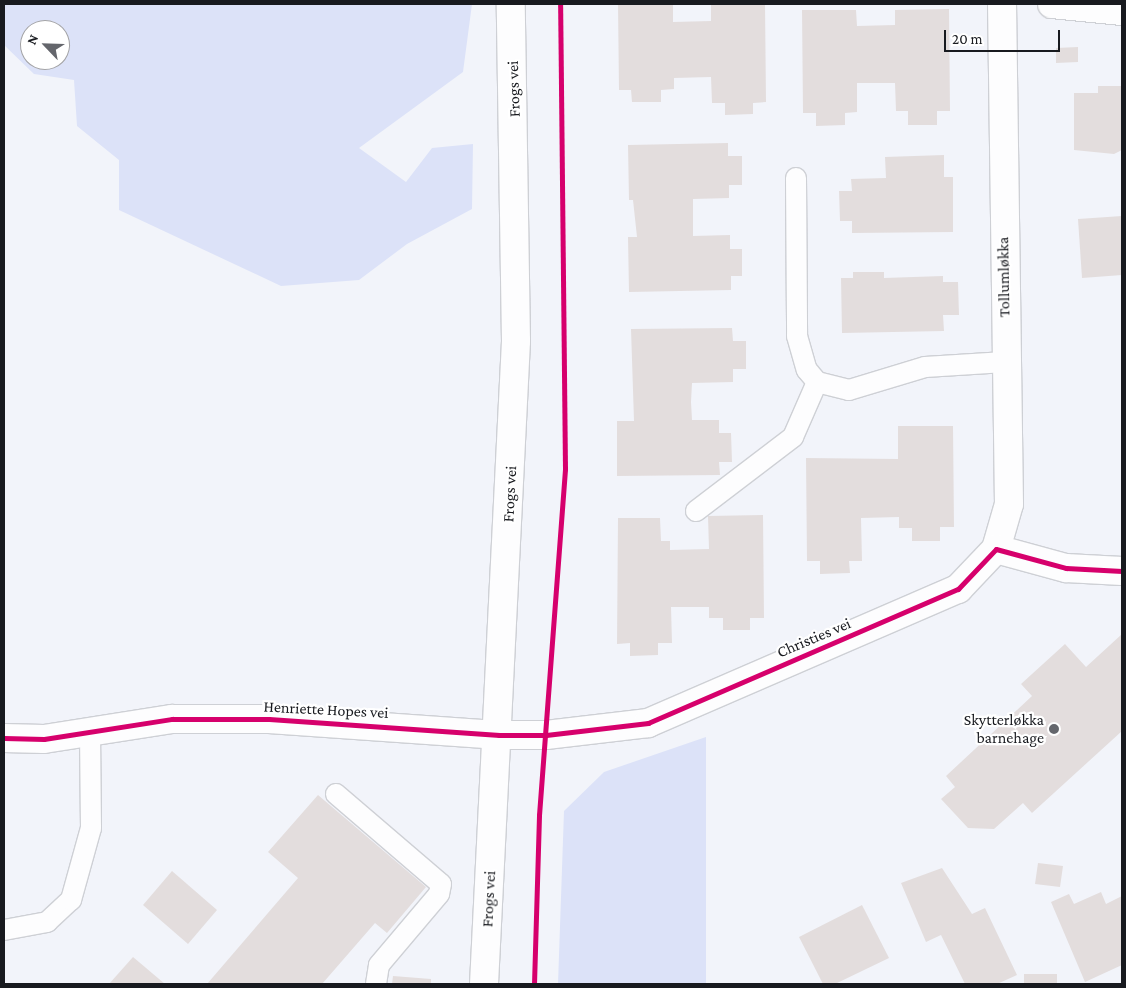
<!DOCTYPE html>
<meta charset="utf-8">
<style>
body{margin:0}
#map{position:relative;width:1126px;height:988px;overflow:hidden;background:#f2f4fa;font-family:"Crimson Pro",serif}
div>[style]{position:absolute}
.green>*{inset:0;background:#dce2f8}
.building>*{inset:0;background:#e3dddd}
.roads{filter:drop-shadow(1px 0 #ced0d5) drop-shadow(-1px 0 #ced0d5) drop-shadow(0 1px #ced0d5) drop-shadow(0 -1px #ced0d5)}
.lane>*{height:20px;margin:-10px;padding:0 10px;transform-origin:10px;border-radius:10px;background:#fdfdfe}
.street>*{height:28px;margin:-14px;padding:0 14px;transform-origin:14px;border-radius:14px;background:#fdfdfe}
.cycleway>*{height:5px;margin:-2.5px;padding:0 2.5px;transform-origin:2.5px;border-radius:2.5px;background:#d6006c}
.dots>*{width:14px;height:14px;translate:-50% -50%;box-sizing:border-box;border:2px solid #fff;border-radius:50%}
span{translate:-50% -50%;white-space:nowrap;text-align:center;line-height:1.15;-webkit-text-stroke:4.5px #fff;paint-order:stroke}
.street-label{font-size:16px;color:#181a1f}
.poi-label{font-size:16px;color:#181a1f}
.right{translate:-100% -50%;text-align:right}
.frame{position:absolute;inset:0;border:5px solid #181a1f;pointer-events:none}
.north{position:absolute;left:20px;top:20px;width:50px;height:50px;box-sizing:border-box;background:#fff;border:1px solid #a3a3a5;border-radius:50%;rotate:294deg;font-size:14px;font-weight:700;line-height:20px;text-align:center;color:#181a1f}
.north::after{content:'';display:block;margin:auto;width:18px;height:22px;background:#64666c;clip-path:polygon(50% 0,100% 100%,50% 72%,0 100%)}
.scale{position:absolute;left:944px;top:30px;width:116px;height:22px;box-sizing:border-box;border:2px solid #181a1f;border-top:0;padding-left:6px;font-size:15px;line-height:18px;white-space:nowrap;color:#181a1f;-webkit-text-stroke:4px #fff;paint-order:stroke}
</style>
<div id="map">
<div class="green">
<div style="clip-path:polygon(evenodd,4px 4px,472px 4px,463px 72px,359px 148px,406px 182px,432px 148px,473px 144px,472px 209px,407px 244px,359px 280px,281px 286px,119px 210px,119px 160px,77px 126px,74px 80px,34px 74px,4px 45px,4px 4px,30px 30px,60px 30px,60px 60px,30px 60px,30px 30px)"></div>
<div style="clip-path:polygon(706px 737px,706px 984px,558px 984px,564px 811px,604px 772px)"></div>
</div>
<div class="building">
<div style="clip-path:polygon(618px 4px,673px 4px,673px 22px,711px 21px,711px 4px,765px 4px,766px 102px,753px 103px,753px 114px,725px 115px,725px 103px,712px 103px,711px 77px,674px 78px,674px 89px,661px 90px,661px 102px,632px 102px,631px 90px,619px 90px)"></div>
<div style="clip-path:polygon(949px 9px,950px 111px,937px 111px,937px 125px,908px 125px,908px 111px,896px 111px,895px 83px,857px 83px,857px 112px,845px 113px,845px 125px,816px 126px,816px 113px,803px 113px,802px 10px,856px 10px,857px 26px,895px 25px,895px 10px)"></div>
<div style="clip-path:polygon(1078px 47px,1078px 62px,1056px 63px,1056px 48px)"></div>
<div style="clip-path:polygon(1098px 86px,1122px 86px,1122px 150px,1114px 154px,1074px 150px,1074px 93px,1098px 93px)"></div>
<div style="clip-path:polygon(728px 143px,728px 156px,742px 156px,742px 185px,729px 185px,729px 198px,693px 199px,693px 236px,730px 235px,730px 249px,742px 249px,742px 276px,731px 276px,731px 290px,629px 292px,628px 237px,637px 237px,633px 200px,629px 200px,628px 145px)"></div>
<div style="clip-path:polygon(944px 155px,944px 177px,953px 177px,953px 232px,852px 233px,852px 221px,840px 221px,839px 191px,852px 191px,851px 179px,886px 178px,885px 157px)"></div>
<div style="clip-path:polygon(1122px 216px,1122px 275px,1082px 278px,1078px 219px)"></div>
<div style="clip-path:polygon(853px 272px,884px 272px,884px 278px,943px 276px,943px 282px,958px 282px,959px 315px,943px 315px,944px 331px,842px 333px,841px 278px,853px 278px)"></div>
<div style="clip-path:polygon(732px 328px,733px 341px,746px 341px,746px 369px,733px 369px,733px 382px,692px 383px,691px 402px,692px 420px,719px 420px,719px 433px,731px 433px,732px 462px,719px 462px,720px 475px,617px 476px,617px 421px,634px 421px,631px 329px)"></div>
<div style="clip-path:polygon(898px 426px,953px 426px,954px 527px,940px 527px,940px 541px,912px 541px,912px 528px,899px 528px,899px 517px,861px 518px,862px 561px,849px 561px,850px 573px,820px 574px,820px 561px,807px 561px,806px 458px,898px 459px)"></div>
<div style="clip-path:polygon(763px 515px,764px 618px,750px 618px,750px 630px,723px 630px,723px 618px,709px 618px,709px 607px,671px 607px,672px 643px,658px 643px,658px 655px,630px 656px,630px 643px,617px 644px,618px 518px,660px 518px,661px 541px,670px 541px,670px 550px,709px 549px,708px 516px)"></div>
<div style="clip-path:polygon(1122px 634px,1122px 731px,1032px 813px,1023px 803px,994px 829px,968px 828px,941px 799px,955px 787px,946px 776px,1032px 696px,1021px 684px,1065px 644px,1086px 667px)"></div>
<div style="clip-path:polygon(318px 795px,426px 887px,387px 933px,375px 923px,322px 984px,207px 984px,298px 878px,268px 852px)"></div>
<div style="clip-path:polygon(1038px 863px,1063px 866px,1060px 887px,1035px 884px)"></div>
<div style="clip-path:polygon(942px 868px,972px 914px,985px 908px,1017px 975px,997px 984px,965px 984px,941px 935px,926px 942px,901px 883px)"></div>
<div style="clip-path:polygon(172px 871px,217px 910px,188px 944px,143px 905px)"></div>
<div style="clip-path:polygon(1101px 892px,1106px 904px,1122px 896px,1122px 965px,1085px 982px,1051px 902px,1069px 894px,1074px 904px)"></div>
<div style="clip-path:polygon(862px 905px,889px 958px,835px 984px,823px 984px,799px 937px)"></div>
<div style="clip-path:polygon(133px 957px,165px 984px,109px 984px)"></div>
<div style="clip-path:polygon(1024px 974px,1057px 974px,1057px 984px,1024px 984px)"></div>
<div style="clip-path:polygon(393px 976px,431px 979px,431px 984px,392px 984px)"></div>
</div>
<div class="roads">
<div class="lane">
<div style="left:796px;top:178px;width:158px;rotate:89.6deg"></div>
<div style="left:797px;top:336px;width:35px;rotate:74deg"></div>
<div style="left:807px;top:370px;width:16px;rotate:50deg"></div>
<div style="left:817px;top:382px;width:33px;rotate:14deg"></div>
<div style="left:849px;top:390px;width:79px;rotate:-16.8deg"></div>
<div style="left:925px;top:367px;width:80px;rotate:-3.6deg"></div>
<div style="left:696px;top:511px;width:122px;rotate:-37.3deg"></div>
<div style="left:793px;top:437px;width:60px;rotate:-66.4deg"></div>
<div style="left:336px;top:794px;width:138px;rotate:40.6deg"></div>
<div style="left:441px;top:884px;width:10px;rotate:101deg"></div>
<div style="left:439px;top:894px;width:93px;rotate:130.2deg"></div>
<div style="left:379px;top:965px;width:19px;rotate:99deg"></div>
<div style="left:4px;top:930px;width:44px;rotate:-10.5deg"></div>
<div style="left:47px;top:922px;width:33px;rotate:-43deg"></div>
<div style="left:71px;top:900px;width:75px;rotate:-74.5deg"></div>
<div style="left:91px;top:828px;width:98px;rotate:-90.6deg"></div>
</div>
<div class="street">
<div style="left:1052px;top:4px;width:70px;rotate:5.7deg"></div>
<div style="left:996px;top:549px;width:47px;rotate:-73.9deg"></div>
<div style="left:1009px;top:504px;width:500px;rotate:-90.8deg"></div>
<div style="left:4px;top:738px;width:40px;rotate:1.4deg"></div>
<div style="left:44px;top:739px;width:130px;rotate:-8.9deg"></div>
<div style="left:172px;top:719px;width:97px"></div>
<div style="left:269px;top:719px;width:231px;rotate:4deg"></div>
<div style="left:499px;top:735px;width:47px"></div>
<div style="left:546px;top:735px;width:103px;rotate:-6.7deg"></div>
<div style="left:648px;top:723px;width:338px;rotate:-23.4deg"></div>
<div style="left:958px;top:589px;width:55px;rotate:-46.5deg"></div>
<div style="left:996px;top:549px;width:73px;rotate:15.2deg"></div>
<div style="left:1066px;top:568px;width:56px;rotate:3.1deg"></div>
<div style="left:484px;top:984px;width:644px;rotate:-87.15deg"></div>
<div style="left:516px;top:341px;width:337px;rotate:-90.9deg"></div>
</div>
</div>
<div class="cycleway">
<div style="left:4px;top:738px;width:40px;rotate:1.4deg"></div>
<div style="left:44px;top:739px;width:130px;rotate:-8.9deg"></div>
<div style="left:172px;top:719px;width:97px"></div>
<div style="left:269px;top:719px;width:231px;rotate:4deg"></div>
<div style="left:499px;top:735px;width:47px"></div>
<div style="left:546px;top:735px;width:103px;rotate:-6.7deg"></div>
<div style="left:648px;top:723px;width:338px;rotate:-23.4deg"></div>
<div style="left:958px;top:589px;width:55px;rotate:-46.5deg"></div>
<div style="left:996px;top:549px;width:73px;rotate:15.2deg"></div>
<div style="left:1066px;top:568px;width:56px;rotate:3.1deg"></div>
<div style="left:534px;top:984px;width:169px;rotate:-88.3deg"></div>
<div style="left:539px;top:815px;width:347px;rotate:-85.7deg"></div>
<div style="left:565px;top:469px;width:465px;rotate:-90.6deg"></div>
</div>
<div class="dots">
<div style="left:1054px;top:729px;background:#64666c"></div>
</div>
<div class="street-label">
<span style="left:514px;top:89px;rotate:-92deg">Frogs vei</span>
<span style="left:1004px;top:277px;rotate:-91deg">Tollumløkka</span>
<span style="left:510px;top:494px;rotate:-87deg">Frogs vei</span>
<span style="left:814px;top:638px;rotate:-23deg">Christies vei</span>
<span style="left:326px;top:710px;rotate:3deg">Henriette Hopes vei</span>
<span style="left:489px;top:899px;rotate:-87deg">Frogs vei</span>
</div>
<div class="poi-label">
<span class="right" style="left:1044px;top:729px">Skytterløkka<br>barnehage</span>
</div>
<div class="frame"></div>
<div class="north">N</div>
<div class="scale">20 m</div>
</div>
